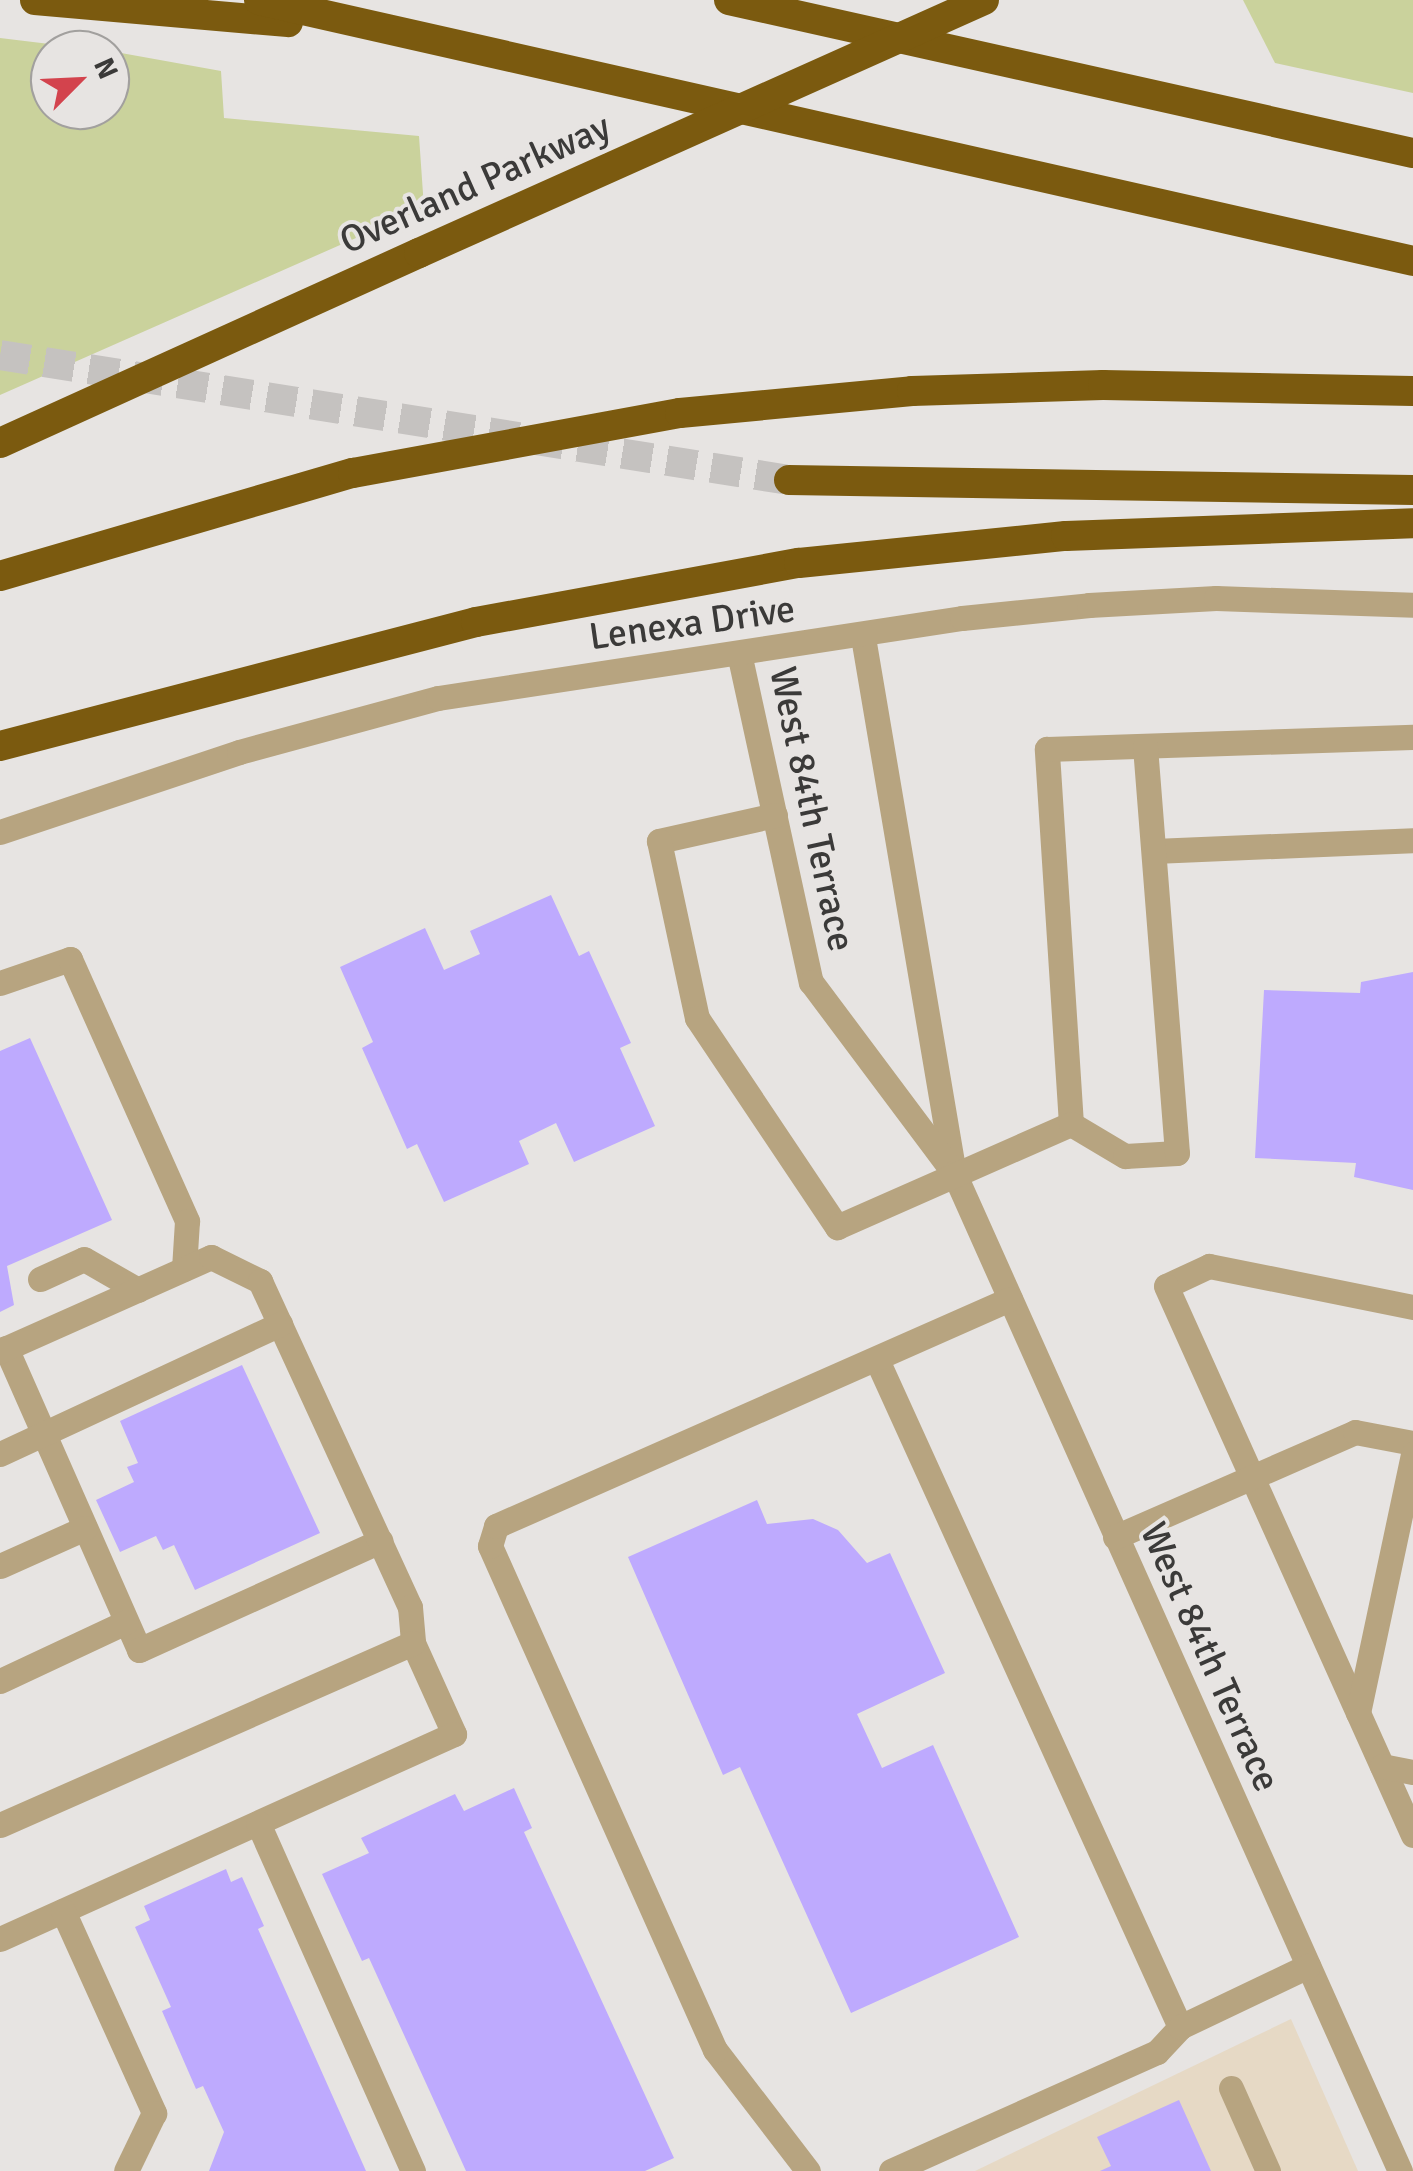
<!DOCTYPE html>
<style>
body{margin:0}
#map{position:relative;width:1413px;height:2171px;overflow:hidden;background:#e7e4e2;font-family:Signika,sans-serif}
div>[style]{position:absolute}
.industrial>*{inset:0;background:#e6d9c5}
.green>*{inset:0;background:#cad29c}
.building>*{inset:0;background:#beaafe}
.highway-tunnel>*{height:30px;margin-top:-15px;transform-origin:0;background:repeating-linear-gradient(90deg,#c5c2c0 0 30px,transparent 0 45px)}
.minor>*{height:25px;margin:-12.5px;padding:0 12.5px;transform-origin:12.5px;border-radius:12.5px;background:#b7a480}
.highway>*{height:30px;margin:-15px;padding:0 15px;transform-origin:15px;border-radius:15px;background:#7b5a0f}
.highway-bridge>*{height:30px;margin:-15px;padding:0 15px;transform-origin:15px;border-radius:15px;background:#7b5a0f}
span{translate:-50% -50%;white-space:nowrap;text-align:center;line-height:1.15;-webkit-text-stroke:8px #e7e4e2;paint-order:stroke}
.street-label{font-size:38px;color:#3b3a39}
.north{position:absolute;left:30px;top:30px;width:100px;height:100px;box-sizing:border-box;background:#e7e4e2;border:2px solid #a2a09e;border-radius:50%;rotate:66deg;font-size:28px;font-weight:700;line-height:40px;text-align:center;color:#3b3a39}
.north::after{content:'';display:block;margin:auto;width:35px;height:45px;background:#d3434d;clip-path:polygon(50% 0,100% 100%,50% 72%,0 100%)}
</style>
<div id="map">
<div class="industrial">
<div style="clip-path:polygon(1291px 2019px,1358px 2171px,975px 2171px)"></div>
</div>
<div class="green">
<div style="clip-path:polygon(1243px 0,1413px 0,1413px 93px,1275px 63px)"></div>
<div style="clip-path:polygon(0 38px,99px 50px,50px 50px,50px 110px,110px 110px,110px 51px,221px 71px,224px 118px,419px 136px,424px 208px,0 395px)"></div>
</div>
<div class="building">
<div style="clip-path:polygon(551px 895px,579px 956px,589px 951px,631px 1043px,620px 1048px,655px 1126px,574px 1162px,556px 1123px,519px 1141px,529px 1164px,444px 1202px,417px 1144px,407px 1149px,362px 1048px,373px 1042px,340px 967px,425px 928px,444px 970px,480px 954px,470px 931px)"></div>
<div style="clip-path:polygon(1413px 972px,1413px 1190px,1354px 1177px,1356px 1163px,1255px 1158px,1264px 990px,1360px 993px,1361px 982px)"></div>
<div style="clip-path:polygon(30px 1038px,112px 1220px,7px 1266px,14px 1305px,0 1312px,0 1051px)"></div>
<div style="clip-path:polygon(242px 1365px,320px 1533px,195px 1590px,174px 1545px,163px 1550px,156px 1536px,120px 1552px,96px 1500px,134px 1482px,127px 1467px,138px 1463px,120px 1421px)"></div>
<div style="clip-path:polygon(757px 1500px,767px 1524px,813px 1519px,838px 1530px,867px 1563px,890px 1553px,945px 1673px,857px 1714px,882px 1768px,933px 1745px,1019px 1937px,851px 2013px,740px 1767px,723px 1775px,628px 1557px)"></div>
<div style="clip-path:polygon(514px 1788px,532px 1828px,524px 1832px,674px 2158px,645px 2171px,466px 2171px,369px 1958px,362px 1961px,322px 1874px,369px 1853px,361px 1838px,455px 1794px,464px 1811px)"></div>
<div style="clip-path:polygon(226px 1869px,231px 1882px,242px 1877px,264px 1926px,258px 1929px,366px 2171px,209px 2171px,224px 2132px,203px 2086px,196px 2089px,162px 2011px,171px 2007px,135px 1927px,150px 1920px,144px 1906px)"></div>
<div style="clip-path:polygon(1179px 2100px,1211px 2171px,1100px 2171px,1111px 2166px,1097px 2137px)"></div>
</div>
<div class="highway-tunnel">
<div style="left:0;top:355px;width:799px;rotate:9deg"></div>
</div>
<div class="minor">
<div style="left:863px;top:637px;width:539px;rotate:80.38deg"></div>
<div style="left:739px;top:653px;width:337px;rotate:77.7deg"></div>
<div style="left:811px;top:982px;width:239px;rotate:53.2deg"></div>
<div style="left:954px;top:1173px;width:1093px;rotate:65.92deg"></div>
<div style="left:775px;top:815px;width:119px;rotate:167.4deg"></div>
<div style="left:659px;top:841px;width:181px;rotate:77.9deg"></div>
<div style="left:697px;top:1018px;width:252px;rotate:56.2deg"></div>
<div style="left:837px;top:1227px;width:256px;rotate:-23.8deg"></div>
<div style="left:0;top:832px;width:252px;rotate:-18.5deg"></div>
<div style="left:239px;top:752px;width:206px;rotate:-15.2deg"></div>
<div style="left:438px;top:698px;width:530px;rotate:-8.68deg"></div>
<div style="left:962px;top:618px;width:128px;rotate:-5.8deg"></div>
<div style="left:1089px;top:605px;width:127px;rotate:-3.2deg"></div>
<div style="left:1216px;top:598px;width:197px;rotate:2deg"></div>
<div style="left:1154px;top:851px;width:259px;rotate:-2.4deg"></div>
<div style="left:0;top:983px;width:74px;rotate:-18.9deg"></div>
<div style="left:70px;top:959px;width:287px;rotate:65.9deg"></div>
<div style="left:187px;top:1221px;width:48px;rotate:93.6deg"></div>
<div style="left:1071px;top:1124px;width:376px;rotate:-93.7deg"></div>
<div style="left:1047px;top:749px;width:366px;rotate:-1.9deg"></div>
<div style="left:1071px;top:1124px;width:63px;rotate:30.7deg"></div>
<div style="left:1125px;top:1156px;width:52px;rotate:-3.3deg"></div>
<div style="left:1177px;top:1153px;width:408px;rotate:-94.5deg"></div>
<div style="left:40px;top:1279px;width:48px;rotate:-24.4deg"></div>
<div style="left:84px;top:1259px;width:62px;rotate:29.9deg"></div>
<div style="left:1413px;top:1307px;width:208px;rotate:-168.6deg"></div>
<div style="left:1209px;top:1266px;width:47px;rotate:155.1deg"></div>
<div style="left:1166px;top:1286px;width:602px;rotate:65.78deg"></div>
<div style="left:6px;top:1348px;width:330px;rotate:66.2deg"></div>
<div style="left:139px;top:1650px;width:265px;rotate:-24.3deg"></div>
<div style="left:0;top:1351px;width:231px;rotate:-24deg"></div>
<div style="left:211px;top:1257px;width:55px;rotate:26.1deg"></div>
<div style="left:260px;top:1281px;width:359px;rotate:65.3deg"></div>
<div style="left:410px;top:1607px;width:36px;rotate:85deg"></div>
<div style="left:413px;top:1643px;width:100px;rotate:65.7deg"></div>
<div style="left:454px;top:1734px;width:498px;rotate:155.7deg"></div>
<div style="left:877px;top:1360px;width:733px;rotate:65.57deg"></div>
<div style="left:0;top:1454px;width:309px;rotate:-24.9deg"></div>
<div style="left:1115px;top:1537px;width:262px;rotate:-23.6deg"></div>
<div style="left:1355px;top:1432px;width:59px;rotate:10.7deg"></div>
<div style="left:0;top:1566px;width:93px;rotate:-24.1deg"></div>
<div style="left:0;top:1681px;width:139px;rotate:-25.1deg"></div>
<div style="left:1358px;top:1713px;width:265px;rotate:-78deg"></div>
<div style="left:1382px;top:1766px;width:32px;rotate:11deg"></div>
<div style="left:258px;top:1823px;width:381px;rotate:66deg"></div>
<div style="left:0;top:1825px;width:451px;rotate:-23.8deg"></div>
<div style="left:63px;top:1911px;width:222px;rotate:65.7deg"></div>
<div style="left:154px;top:2113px;width:64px;rotate:115.8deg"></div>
<div style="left:1231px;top:2088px;width:91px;rotate:66deg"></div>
<div style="left:808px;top:2171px;width:153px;rotate:-127.5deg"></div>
<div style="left:715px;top:2050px;width:552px;rotate:-114.06deg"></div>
<div style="left:490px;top:1546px;width:21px;rotate:-73deg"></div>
<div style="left:496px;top:1526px;width:562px;rotate:-23.83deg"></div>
<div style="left:891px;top:2171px;width:291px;rotate:-24.1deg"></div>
<div style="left:1157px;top:2052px;width:34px;rotate:-47deg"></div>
<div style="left:1180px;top:2027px;width:142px;rotate:-25.5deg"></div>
</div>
<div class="highway">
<div style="left:35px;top:0;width:254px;rotate:5deg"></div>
<div style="left:259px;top:0;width:1183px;rotate:12.74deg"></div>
<div style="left:729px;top:0;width:701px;rotate:12.61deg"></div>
<div style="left:0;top:443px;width:460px;rotate:-24.4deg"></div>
<div style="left:789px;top:480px;width:624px;rotate:0.92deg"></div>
<div style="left:0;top:576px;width:368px;rotate:-16.3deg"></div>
<div style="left:353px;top:473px;width:332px;rotate:-10.4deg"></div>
<div style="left:680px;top:413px;width:233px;rotate:-5.4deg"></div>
<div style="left:912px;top:391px;width:191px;rotate:-1.8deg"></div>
<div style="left:1103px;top:385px;width:310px;rotate:1.1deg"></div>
<div style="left:0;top:746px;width:492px;rotate:-14.6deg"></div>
<div style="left:476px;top:622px;width:328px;rotate:-10.4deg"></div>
<div style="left:799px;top:563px;width:268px;rotate:-5.8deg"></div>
<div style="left:1066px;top:536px;width:347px;rotate:-2.1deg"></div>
</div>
<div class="highway-bridge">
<div style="left:419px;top:253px;width:619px;rotate:-24.12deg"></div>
</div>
<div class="street-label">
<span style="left:475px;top:184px;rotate:-24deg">Overland Parkway</span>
<span style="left:692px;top:623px;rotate:-8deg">Lenexa Drive</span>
<span style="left:812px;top:809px;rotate:78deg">West 84th Terrace</span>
<span style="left:1210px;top:1657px;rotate:66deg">West 84th Terrace</span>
</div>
<div class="north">N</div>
</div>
